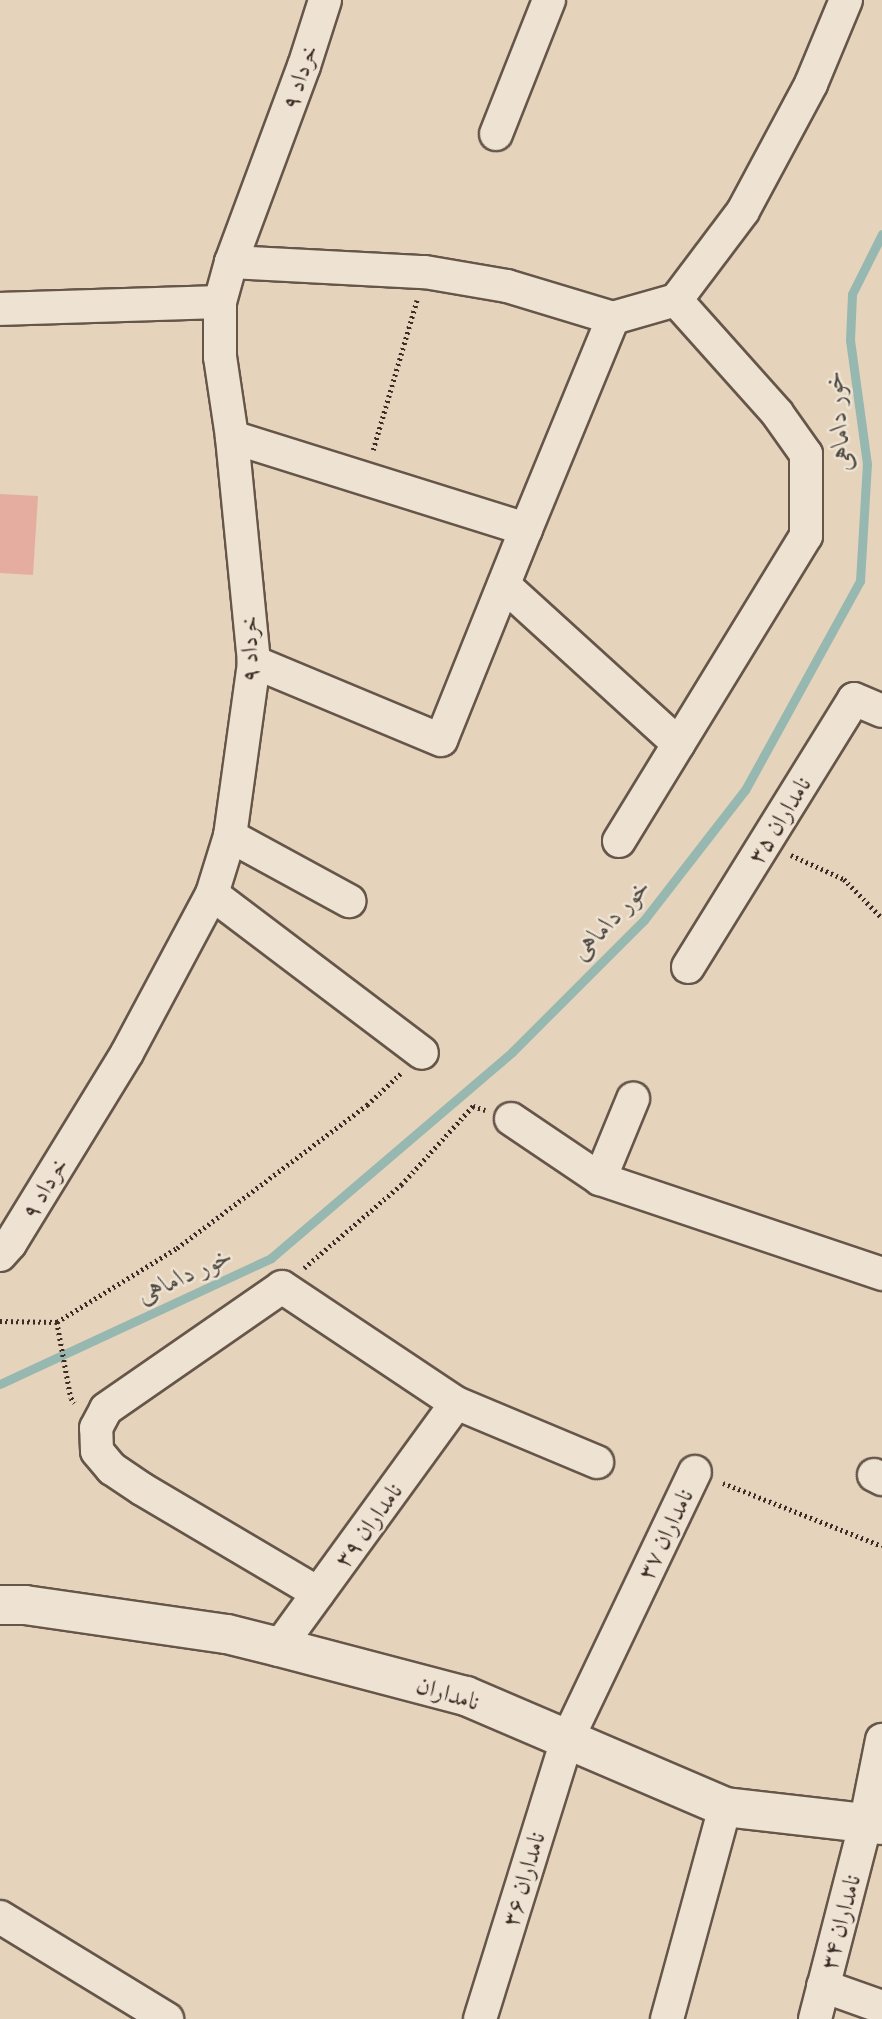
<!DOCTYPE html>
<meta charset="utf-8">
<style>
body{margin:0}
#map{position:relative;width:882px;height:2019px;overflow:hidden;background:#e5d4bb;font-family:"EB Garamond",Amiri,serif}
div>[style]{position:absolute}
.stream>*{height:9px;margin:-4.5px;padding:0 4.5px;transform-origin:4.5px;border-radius:4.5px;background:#96b8b1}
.building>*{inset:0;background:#e5ad9f}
.path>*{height:4.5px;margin-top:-2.25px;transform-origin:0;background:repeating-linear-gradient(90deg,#3c2c25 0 2px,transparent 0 5.5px)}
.roads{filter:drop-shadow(2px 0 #66564a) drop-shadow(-2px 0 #66564a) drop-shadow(0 2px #66564a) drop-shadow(0 -2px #66564a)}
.street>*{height:32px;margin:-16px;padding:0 16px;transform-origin:16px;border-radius:16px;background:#eee3d3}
.secondary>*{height:38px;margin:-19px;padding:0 19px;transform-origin:19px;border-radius:19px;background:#eee3d3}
span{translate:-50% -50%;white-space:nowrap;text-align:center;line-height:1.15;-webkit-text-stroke:5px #eee3d3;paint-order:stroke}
.street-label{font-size:24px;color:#3c2c25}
.water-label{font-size:26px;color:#4e4841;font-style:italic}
</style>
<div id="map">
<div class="stream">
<div style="left:0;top:1384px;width:299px;rotate:-24.9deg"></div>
<div style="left:271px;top:1258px;width:317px;rotate:-40.5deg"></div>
<div style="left:512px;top:1052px;width:187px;rotate:-45deg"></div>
<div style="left:644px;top:920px;width:165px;rotate:-52.2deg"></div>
<div style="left:745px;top:790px;width:239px;rotate:-61.2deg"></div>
<div style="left:860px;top:581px;width:117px;rotate:-86.6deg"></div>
<div style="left:867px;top:464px;width:125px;rotate:-97.8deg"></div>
<div style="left:850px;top:340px;width:46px;rotate:-87.5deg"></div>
<div style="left:852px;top:294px;width:67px;rotate:-63.4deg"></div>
</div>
<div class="building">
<div style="clip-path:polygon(0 494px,38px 496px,33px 575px,0 573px)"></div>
</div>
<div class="path">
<div style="left:373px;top:450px;width:156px;rotate:-73.7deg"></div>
<div style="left:791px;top:855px;width:58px;rotate:24.4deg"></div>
<div style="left:844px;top:879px;width:54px;rotate:45.7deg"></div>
<div style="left:304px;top:1268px;width:128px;rotate:-40.6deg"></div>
<div style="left:401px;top:1185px;width:107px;rotate:-47.7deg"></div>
<div style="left:473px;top:1106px;width:13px;rotate:18deg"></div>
<div style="left:0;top:1321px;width:57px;rotate:1deg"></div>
<div style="left:57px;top:1322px;width:141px;rotate:-31.7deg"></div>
<div style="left:177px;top:1248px;width:238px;rotate:-37deg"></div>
<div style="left:367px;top:1105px;width:47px;rotate:-43.3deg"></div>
<div style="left:57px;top:1322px;width:77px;rotate:79.6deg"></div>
<div style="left:71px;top:1398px;width:6px;rotate:51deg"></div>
<div style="left:723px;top:1483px;width:171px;rotate:21.6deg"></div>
</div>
<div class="roads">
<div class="street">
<div style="left:496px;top:134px;width:144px;rotate:-68.4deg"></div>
<div style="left:231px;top:262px;width:194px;rotate:3deg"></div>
<div style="left:425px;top:272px;width:83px;rotate:9.7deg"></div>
<div style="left:507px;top:286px;width:111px;rotate:16.8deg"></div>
<div style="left:613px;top:318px;width:66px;rotate:-15.9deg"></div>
<div style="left:676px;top:300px;width:111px;rotate:-53deg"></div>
<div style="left:743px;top:211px;width:144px;rotate:-61.8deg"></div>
<div style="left:811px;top:84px;width:91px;rotate:-67.4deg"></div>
<div style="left:0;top:309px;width:220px;rotate:-1.8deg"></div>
<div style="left:232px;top:437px;width:308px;rotate:17.4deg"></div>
<div style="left:526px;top:529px;width:227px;rotate:111.9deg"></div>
<div style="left:441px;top:740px;width:203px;rotate:-157.4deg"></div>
<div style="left:526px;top:529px;width:228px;rotate:-67.6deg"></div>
<div style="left:504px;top:585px;width:236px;rotate:42.3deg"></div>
<div style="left:230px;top:836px;width:136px;rotate:28.6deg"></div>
<div style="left:619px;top:841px;width:358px;rotate:-58.5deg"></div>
<div style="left:806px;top:536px;width:82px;rotate:-90deg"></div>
<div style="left:806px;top:454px;width:50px;rotate:-125.3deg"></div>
<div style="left:777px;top:413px;width:152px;rotate:-131.8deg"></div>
<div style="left:212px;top:894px;width:263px;rotate:37.1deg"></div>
<div style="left:688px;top:967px;width:315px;rotate:-58.2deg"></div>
<div style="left:854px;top:699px;width:30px;rotate:23deg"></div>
<div style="left:511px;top:1119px;width:107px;rotate:34deg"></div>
<div style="left:600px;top:1179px;width:298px;rotate:18.6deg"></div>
<div style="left:600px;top:1179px;width:87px;rotate:-67.6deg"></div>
<div style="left:0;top:1255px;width:15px;rotate:-48deg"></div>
<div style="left:10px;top:1244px;width:224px;rotate:-58.5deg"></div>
<div style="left:127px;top:1053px;width:180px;rotate:-61.9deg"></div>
<div style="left:212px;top:894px;width:61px;rotate:-72.8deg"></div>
<div style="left:230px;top:836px;width:176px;rotate:-82.1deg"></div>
<div style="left:254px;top:662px;width:226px;rotate:-95.6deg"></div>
<div style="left:232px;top:437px;width:81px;rotate:-98.5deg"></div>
<div style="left:220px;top:357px;width:55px;rotate:-90deg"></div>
<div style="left:220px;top:302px;width:41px;rotate:-74.6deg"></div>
<div style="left:231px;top:262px;width:209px;rotate:-69.6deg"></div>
<div style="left:304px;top:66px;width:69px;rotate:-72.3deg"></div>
<div style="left:874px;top:1475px;width:9px;rotate:27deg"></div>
<div style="left:318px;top:1593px;width:204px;rotate:-149.4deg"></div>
<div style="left:142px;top:1489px;width:36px;rotate:-146deg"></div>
<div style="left:112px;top:1469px;width:23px;rotate:-130deg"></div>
<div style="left:97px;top:1451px;width:23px;rotate:-92deg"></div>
<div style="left:96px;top:1428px;width:21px;rotate:-62deg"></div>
<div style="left:106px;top:1409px;width:214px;rotate:-34.7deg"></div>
<div style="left:282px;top:1287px;width:209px;rotate:33.7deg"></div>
<div style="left:456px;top:1403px;width:153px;rotate:22.7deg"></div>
<div style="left:279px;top:1647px;width:301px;rotate:-54deg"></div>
<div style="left:0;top:1917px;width:196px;rotate:31.4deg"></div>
<div style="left:823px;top:1986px;width:63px;rotate:19.6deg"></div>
<div style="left:480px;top:2019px;width:292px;rotate:-72.7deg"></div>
<div style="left:567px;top:1740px;width:297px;rotate:-64.5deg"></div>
<div style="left:667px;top:2019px;width:220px;rotate:-74.7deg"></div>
<div style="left:815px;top:2019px;width:200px;rotate:-75.5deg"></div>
<div style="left:865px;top:1825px;width:87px;rotate:-78.7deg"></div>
</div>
<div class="secondary">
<div style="left:0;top:1605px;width:25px"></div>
<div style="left:25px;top:1605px;width:204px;rotate:8.2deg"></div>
<div style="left:227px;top:1634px;width:54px;rotate:14deg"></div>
<div style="left:279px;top:1647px;width:193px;rotate:14.7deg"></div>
<div style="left:466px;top:1696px;width:282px;rotate:23.2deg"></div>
<div style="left:725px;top:1807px;width:158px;rotate:6.5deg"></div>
</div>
</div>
<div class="street-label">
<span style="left:299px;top:77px;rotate:-71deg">خرداد ۹</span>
<span style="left:249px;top:649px;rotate:-91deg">خرداد ۹</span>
<span style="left:779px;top:820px;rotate:-58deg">نامداران ۳۵</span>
<span style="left:44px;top:1188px;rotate:-59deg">خرداد ۹</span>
<span style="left:368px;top:1525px;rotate:-54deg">نامداران ۳۹</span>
<span style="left:665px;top:1534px;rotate:-64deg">نامداران ۳۷</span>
<span style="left:448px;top:1693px;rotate:17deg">نامداران</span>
<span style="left:523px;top:1879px;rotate:-73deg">نامداران ۳۶</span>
<span style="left:840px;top:1922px;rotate:-75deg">نامداران ۳۴</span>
</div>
<div class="water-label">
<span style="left:838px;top:421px;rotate:-96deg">خور داماهی</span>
<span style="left:611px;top:919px;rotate:-47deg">خور داماهی</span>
<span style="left:185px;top:1275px;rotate:-25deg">خور داماهی</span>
</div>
</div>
